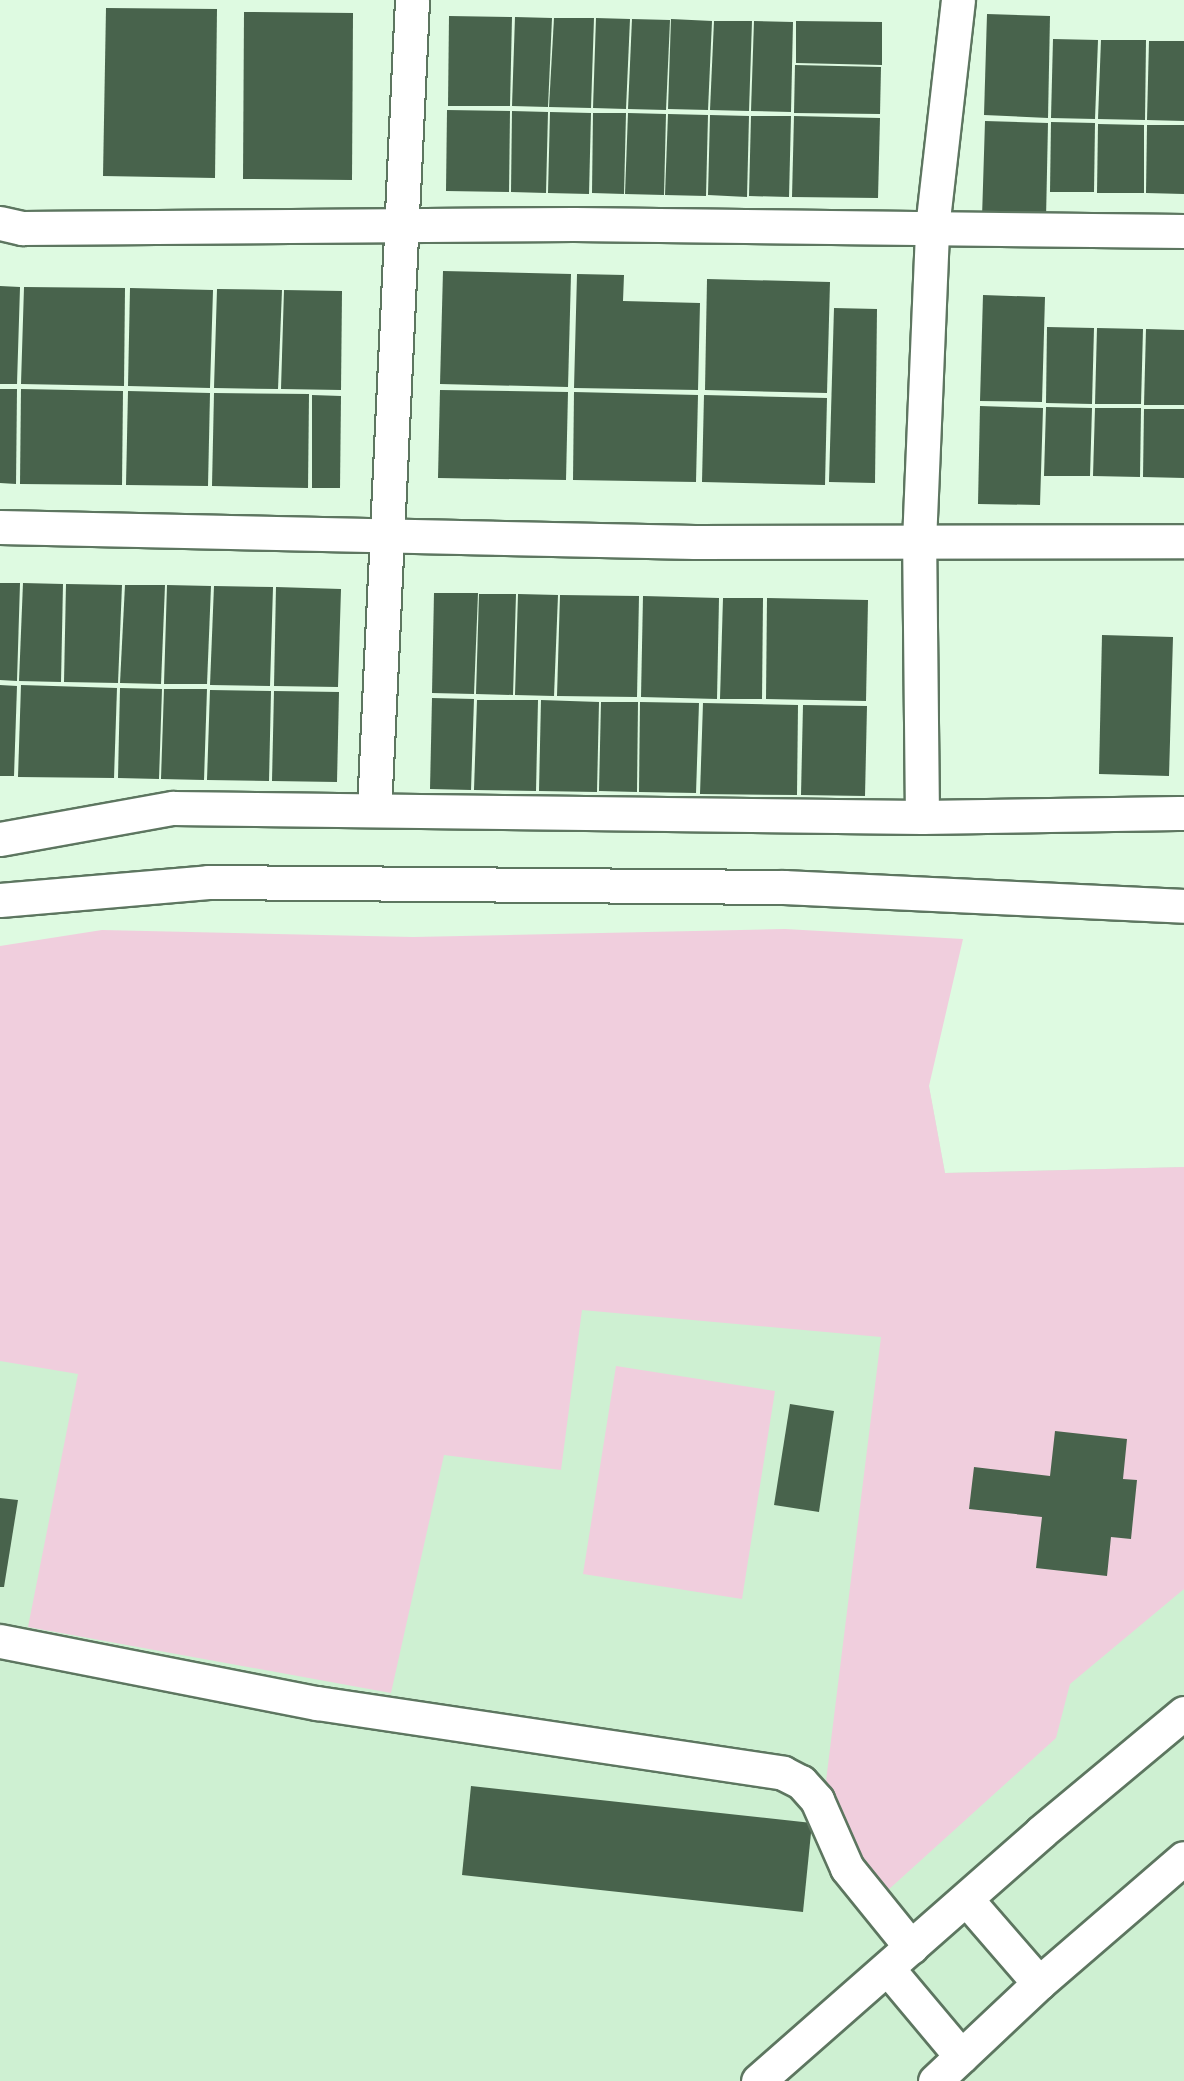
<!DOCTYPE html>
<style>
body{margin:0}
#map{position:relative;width:1184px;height:2081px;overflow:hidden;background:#defae1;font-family:"Work Sans",sans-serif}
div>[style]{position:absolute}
.built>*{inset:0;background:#cef0d2}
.green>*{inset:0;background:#f0cedd}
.building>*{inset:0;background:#48634c}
.roads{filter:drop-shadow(2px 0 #5d7660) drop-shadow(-2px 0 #5d7660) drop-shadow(0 2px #5d7660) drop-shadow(0 -2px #5d7660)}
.minor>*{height:33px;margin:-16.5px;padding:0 16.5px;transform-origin:16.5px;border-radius:16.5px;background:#fff}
.tertiary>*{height:33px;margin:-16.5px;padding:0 16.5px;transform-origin:16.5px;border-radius:16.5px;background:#fff}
.secondary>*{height:33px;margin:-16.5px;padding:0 16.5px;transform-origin:16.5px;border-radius:16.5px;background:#fff}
span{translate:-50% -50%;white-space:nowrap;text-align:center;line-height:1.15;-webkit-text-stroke:6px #defae1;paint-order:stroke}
</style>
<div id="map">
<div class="built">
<div style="clip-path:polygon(929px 1087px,945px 1173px,1184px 1167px,1184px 2081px,0 2081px,0 1125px)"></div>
</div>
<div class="green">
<div style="clip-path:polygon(785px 929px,963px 939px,929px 1086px,945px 1173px,1184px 1167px,1184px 1589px,1070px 1684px,1056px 1738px,887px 1891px,854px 1863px,826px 1781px,881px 1337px,582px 1310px,561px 1470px,444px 1455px,391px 1693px,28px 1627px,78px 1374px,0 1361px,0 946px,102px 930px,413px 937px)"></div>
<div style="clip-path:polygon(616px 1366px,775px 1391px,742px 1599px,583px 1574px)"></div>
</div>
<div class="building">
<div style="clip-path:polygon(106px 8px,217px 9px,215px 178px,103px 176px)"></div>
<div style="clip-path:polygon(244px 12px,353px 13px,352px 180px,243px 179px)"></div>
<div style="clip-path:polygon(987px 14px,1050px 16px,1048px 118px,984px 115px)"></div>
<div style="clip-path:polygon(449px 16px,512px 17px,510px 106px,448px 106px)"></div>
<div style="clip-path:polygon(515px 17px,552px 18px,548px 107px,512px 106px)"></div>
<div style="clip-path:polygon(554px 18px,594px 18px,591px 108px,549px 107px)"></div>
<div style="clip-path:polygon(596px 18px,630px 19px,626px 109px,593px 108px)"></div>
<div style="clip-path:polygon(632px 19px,670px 20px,666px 110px,628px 109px)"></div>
<div style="clip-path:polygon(671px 19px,712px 21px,708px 110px,668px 109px)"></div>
<div style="clip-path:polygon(714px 21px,752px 21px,749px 111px,710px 110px)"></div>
<div style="clip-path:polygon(754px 21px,793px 22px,791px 112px,751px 111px)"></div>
<div style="clip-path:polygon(796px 21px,882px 22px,882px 65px,796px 63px)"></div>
<div style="clip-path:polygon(1053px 39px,1098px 40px,1095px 119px,1051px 118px)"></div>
<div style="clip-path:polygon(1101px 40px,1146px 40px,1145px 120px,1098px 119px)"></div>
<div style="clip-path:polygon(1149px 41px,1184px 41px,1184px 121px,1147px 120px)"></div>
<div style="clip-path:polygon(795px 65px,881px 67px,880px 114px,794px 113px)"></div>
<div style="clip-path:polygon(447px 110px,510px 111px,509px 192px,446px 191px)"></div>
<div style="clip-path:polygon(512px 111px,548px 112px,546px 193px,511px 192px)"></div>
<div style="clip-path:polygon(550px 112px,591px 113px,589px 194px,548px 193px)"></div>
<div style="clip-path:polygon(593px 113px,626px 113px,624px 194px,592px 193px)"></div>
<div style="clip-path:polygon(628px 113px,666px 114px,664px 195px,625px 194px)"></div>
<div style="clip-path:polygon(668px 114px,708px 115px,706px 196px,665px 195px)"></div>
<div style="clip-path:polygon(710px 115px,749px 116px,747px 197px,708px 195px)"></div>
<div style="clip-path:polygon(751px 116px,791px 116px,789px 197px,749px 196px)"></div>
<div style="clip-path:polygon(794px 116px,880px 118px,878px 198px,792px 197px)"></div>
<div style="clip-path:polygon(985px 121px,1048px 123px,1046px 219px,982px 218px)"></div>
<div style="clip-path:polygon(1051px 122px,1095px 123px,1094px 192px,1050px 192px)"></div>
<div style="clip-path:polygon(1098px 124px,1144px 125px,1144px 193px,1097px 193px)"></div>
<div style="clip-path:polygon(1147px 125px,1184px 125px,1184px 194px,1146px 193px)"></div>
<div style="clip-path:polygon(443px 271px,571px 274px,568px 387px,440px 384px)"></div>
<div style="clip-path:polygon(577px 274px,624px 275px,623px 301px,700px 303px,698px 390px,574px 388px)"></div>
<div style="clip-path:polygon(707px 279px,830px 282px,827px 393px,705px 390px)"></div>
<div style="clip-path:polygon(0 286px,20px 287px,17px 384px,0 384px)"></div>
<div style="clip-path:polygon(24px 287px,125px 288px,124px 386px,21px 384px)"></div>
<div style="clip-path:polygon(130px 288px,213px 290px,210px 388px,128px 386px)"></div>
<div style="clip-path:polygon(217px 289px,282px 290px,278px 389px,214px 388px)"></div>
<div style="clip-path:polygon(284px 290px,342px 291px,341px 390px,281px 389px)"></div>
<div style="clip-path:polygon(983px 295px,1045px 297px,1042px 402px,980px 401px)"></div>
<div style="clip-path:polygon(834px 308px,877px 309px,875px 483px,829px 482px)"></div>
<div style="clip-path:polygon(1047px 327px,1094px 328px,1092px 404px,1046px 403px)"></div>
<div style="clip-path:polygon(1097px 328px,1143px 329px,1141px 404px,1095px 404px)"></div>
<div style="clip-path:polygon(1146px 329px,1184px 330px,1184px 405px,1144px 405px)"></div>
<div style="clip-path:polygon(0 389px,17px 389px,16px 484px,0 483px)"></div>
<div style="clip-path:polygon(21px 389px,123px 391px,122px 485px,20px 484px)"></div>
<div style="clip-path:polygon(440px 390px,568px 392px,566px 480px,438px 478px)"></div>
<div style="clip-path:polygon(128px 391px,210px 393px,208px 486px,126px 485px)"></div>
<div style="clip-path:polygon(574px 392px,698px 395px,696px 482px,573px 480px)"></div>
<div style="clip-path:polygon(214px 393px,309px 394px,308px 488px,212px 486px)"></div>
<div style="clip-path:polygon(312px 395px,341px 396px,340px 488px,312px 488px)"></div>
<div style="clip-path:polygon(704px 395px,827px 398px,825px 485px,702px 482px)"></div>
<div style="clip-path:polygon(980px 406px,1043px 408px,1040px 505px,978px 504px)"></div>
<div style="clip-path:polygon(1046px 407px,1092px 408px,1090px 476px,1044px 476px)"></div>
<div style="clip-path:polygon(1095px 408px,1141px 408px,1140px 477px,1093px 476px)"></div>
<div style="clip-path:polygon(1144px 409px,1184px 409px,1184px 478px,1143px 477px)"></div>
<div style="clip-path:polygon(0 583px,20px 583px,17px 681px,0 680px)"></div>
<div style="clip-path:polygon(23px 583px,63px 584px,61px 682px,19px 681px)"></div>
<div style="clip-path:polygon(66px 584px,122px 585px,118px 683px,64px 682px)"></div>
<div style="clip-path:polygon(125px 585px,165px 585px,161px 684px,120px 683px)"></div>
<div style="clip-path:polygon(167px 585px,211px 586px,207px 684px,164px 684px)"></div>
<div style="clip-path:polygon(214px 586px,273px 587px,270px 686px,210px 685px)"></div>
<div style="clip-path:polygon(276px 587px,341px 589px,338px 687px,274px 686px)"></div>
<div style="clip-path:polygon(434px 593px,478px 593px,474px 694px,432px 693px)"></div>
<div style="clip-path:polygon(479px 594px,516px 594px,513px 695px,476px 694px)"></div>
<div style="clip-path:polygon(518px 594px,558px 595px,554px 696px,515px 695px)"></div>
<div style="clip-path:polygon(560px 595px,639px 596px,637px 697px,557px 696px)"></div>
<div style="clip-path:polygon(643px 596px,719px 598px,717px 699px,641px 697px)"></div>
<div style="clip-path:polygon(723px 598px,763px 598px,762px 699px,720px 699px)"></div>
<div style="clip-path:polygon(767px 598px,868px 600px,866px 701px,766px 699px)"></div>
<div style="clip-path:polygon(1102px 635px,1173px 637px,1169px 776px,1099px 774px)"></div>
<div style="clip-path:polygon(0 685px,17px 686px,14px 776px,0 776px)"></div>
<div style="clip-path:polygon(21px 685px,117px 688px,114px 778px,18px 777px)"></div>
<div style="clip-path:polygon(120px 688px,162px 689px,159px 779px,118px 778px)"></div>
<div style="clip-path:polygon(164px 689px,207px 689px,204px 780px,161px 779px)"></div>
<div style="clip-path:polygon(210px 690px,271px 691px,269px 781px,207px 780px)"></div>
<div style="clip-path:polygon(274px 691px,339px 692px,337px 782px,272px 781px)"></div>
<div style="clip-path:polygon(432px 698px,474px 699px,471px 790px,430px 789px)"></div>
<div style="clip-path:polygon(477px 700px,538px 700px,536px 791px,474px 790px)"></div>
<div style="clip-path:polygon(541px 700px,599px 702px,597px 792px,539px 791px)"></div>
<div style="clip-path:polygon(601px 702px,638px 702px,637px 792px,599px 791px)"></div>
<div style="clip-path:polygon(640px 702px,699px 703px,696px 793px,639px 792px)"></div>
<div style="clip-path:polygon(703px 703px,798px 705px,797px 795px,700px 794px)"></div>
<div style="clip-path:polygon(803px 705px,867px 706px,865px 796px,801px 795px)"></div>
<div style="clip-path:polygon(790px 1404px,834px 1411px,819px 1512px,774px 1505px)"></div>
<div style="clip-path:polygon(1055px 1431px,1127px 1439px,1123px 1479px,1137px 1480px,1131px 1539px,1111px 1537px,1107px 1576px,1036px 1568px,1042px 1517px,969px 1509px,974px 1467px,1050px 1476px)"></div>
<div style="clip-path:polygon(0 1498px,18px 1500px,4px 1587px,0 1587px)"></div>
<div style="clip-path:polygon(471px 1786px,812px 1823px,803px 1912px,462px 1875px)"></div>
</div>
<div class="roads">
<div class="minor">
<div style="left:0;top:223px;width:23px;rotate:13deg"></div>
<div style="left:22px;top:228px;width:552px;rotate:-0.42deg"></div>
<div style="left:574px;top:224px;width:610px;rotate:0.66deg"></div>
<div style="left:0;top:527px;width:695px;rotate:1.24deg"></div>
<div style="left:695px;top:542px;width:489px;rotate:-0.1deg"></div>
<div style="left:374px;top:810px;width:811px;rotate:-87.31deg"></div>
<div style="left:922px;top:817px;width:275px;rotate:-90.6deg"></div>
<div style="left:919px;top:542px;width:314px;rotate:-87.6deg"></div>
<div style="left:932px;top:228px;width:229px;rotate:-83.5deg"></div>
<div style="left:0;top:1641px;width:323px;rotate:11.1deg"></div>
<div style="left:317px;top:1703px;width:471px;rotate:8.5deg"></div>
<div style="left:783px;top:1773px;width:20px;rotate:27deg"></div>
<div style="left:801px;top:1782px;width:24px;rotate:48deg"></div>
<div style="left:817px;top:1800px;width:74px;rotate:66.2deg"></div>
<div style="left:847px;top:1868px;width:102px;rotate:51deg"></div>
</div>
<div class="tertiary">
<div style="left:967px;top:1900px;width:110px;rotate:49.1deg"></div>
<div style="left:888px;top:1969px;width:114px;rotate:50deg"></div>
<div style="left:758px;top:2081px;width:377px;rotate:-41.3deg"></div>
<div style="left:1041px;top:1832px;width:186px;rotate:-39.8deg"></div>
<div style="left:935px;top:2081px;width:143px;rotate:-43.3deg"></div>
<div style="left:1039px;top:1983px;width:191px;rotate:-40.8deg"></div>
</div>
<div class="secondary">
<div style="left:0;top:839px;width:176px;rotate:-10.2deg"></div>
<div style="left:173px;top:808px;width:749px;rotate:0.69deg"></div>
<div style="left:922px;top:817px;width:262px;rotate:-0.9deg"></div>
<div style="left:0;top:900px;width:209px;rotate:-4.9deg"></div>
<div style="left:208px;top:882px;width:576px;rotate:0.5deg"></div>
<div style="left:784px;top:887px;width:400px;rotate:2.7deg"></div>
</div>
</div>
</div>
